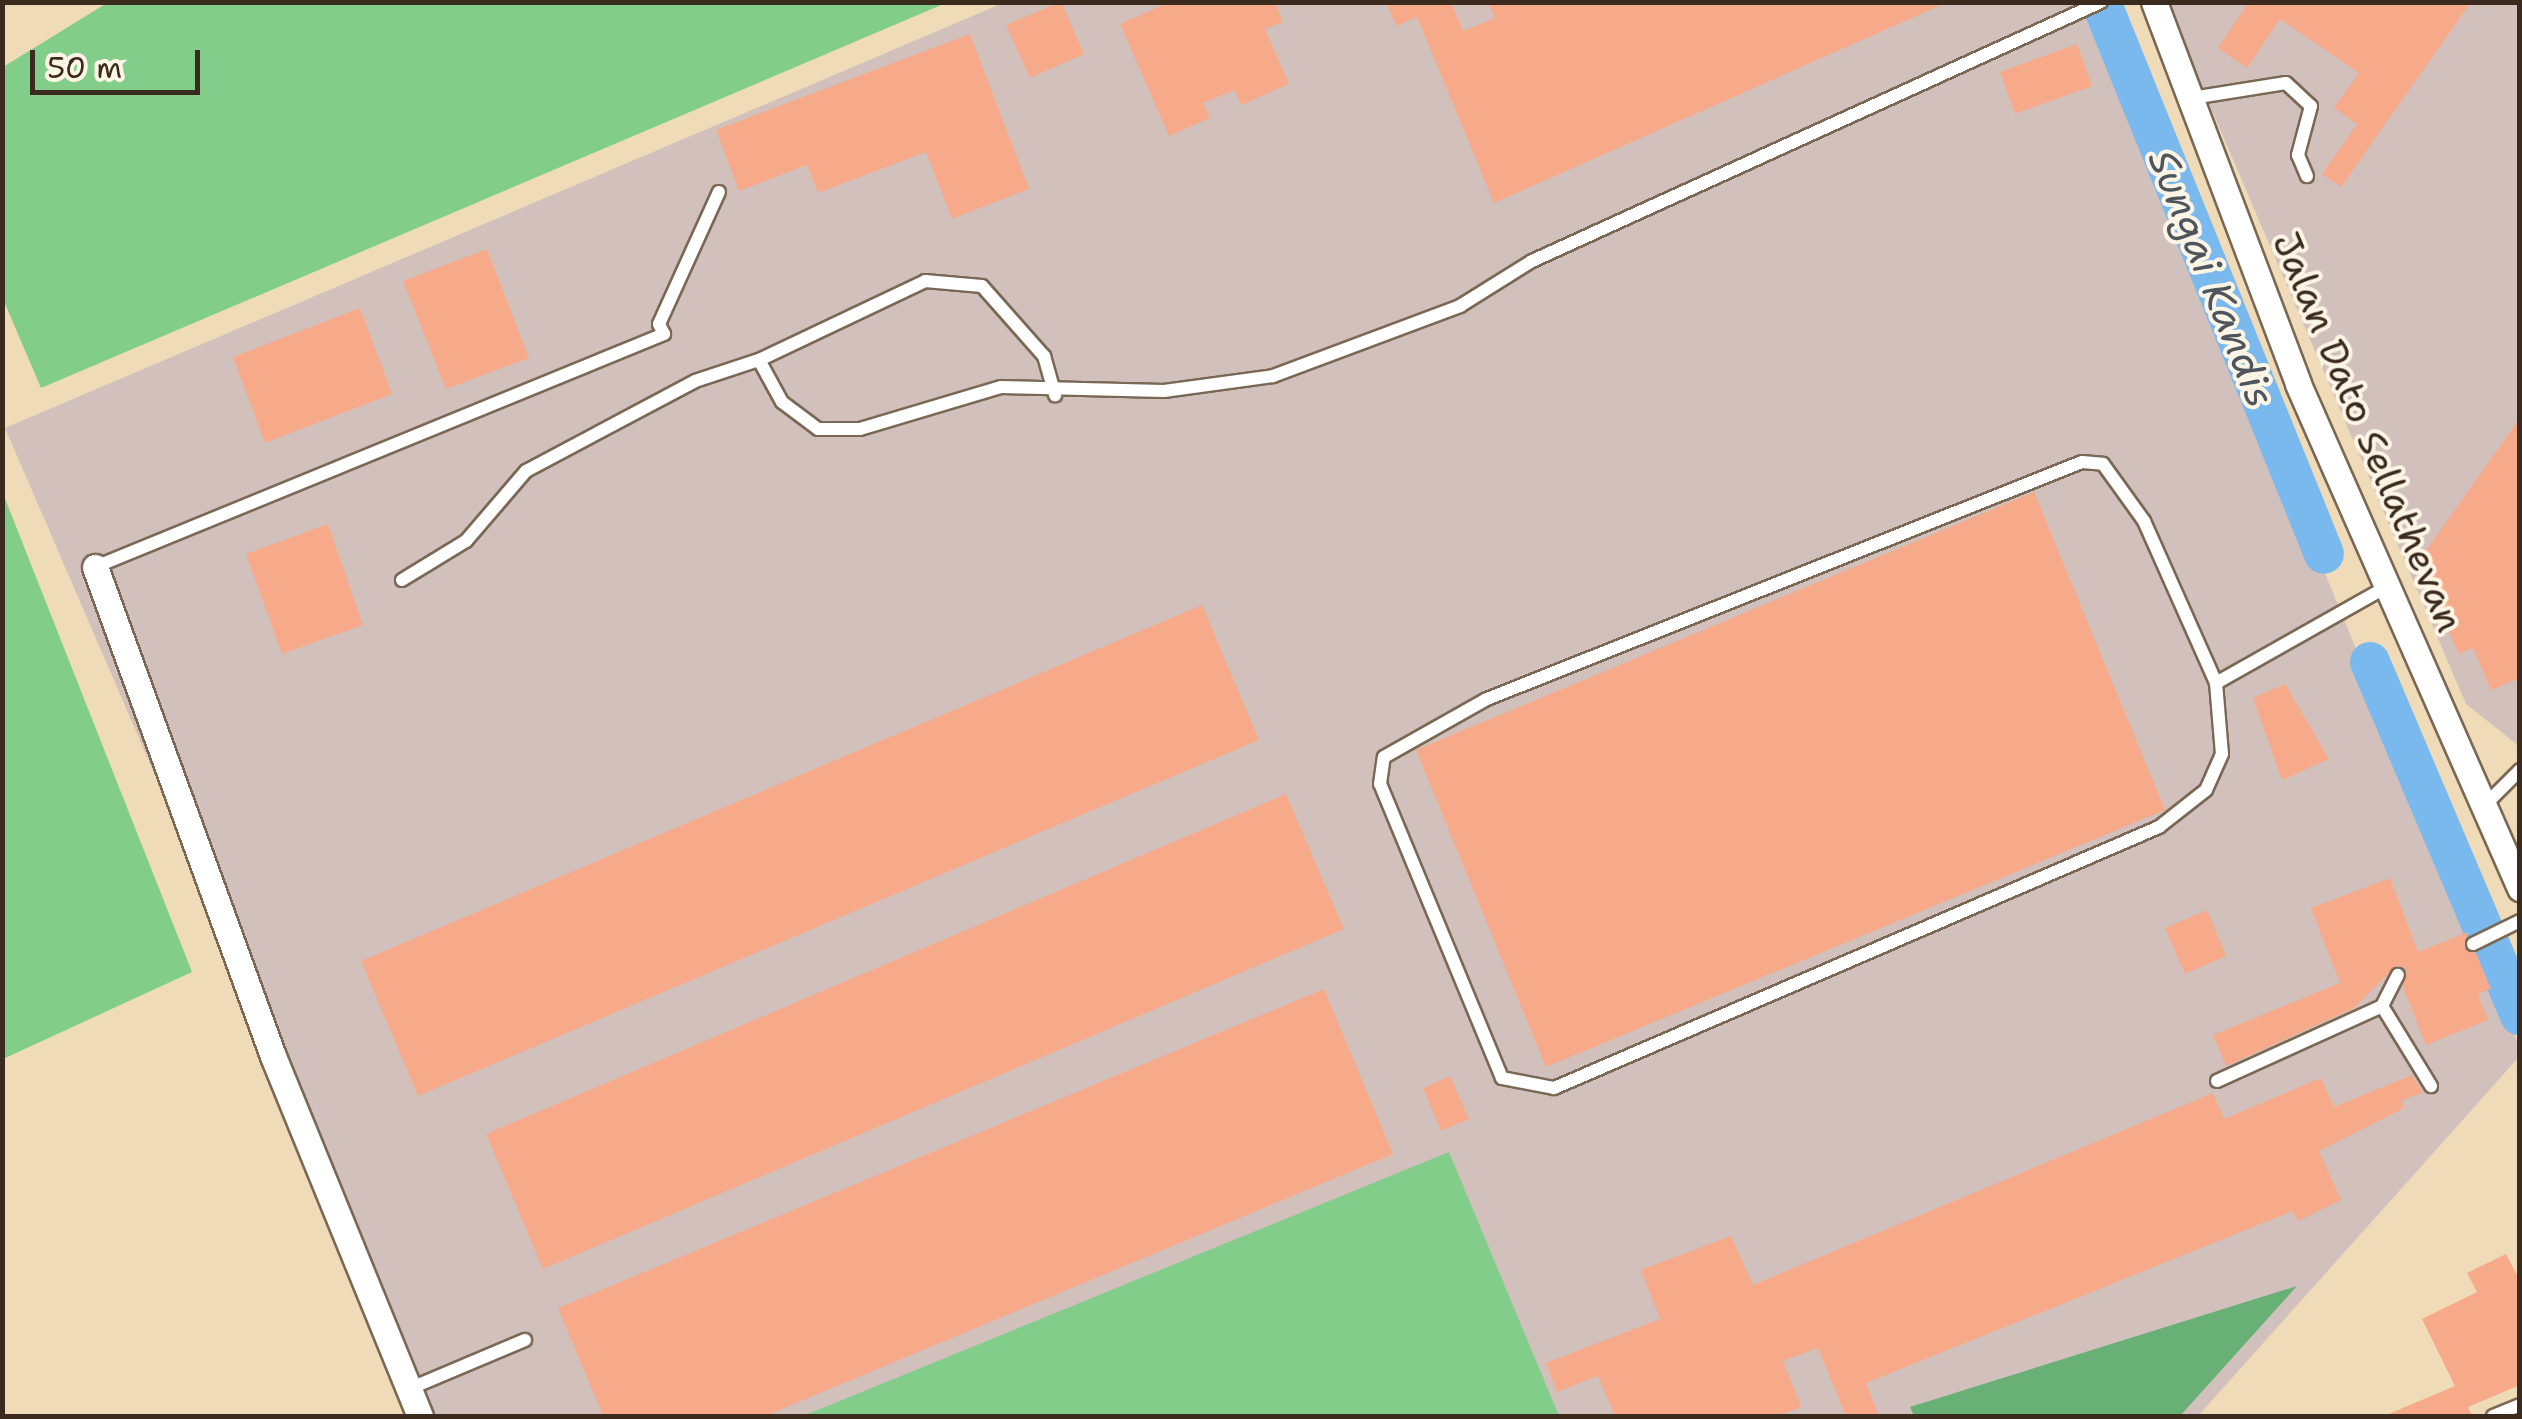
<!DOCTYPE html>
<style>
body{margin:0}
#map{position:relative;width:2522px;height:1419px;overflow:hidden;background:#f0dbb9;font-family:"Shantell Sans",sans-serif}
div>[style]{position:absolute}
.industrial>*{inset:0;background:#d1c0bc}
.green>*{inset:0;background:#82cd8a}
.forest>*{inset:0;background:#69b076}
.river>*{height:40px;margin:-20px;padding:0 20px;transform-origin:20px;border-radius:20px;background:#7ab9ee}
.building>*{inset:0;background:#f7aa8a}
.roads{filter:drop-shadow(2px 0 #7a6854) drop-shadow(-2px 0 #7a6854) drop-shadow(0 2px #7a6854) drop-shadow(0 -2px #7a6854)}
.service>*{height:12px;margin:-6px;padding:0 6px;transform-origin:6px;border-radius:6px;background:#fff}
.minor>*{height:25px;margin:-12.5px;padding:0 12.5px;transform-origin:12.5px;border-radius:12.5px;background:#fff}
span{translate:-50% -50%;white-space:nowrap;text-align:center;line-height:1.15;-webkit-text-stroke:8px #fcf5e5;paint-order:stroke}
.street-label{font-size:38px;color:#3b2a1e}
.water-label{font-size:40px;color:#4e555c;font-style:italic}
.frame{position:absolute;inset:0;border:5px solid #3b2a1e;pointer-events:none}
.scale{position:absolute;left:30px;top:50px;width:170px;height:45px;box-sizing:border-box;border:5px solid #3b2a1e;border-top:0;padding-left:12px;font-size:30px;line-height:35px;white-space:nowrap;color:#3b2a1e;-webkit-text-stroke:8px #fcf5e5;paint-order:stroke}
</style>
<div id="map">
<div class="industrial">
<div style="clip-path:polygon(1003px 3px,2091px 3px,2519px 1046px,2519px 1057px,2198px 1416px,432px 1416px,5px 428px)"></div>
<div style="clip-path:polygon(2166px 3px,2519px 3px,2519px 746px,2466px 704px)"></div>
</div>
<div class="green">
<div style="clip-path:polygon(107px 3px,107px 2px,946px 3px,41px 388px,3px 299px,3px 67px)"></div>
<div style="clip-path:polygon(2px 491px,192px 972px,3px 1059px,2px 1059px)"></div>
<div style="clip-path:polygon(1449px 1152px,1559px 1416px,803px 1416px)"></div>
</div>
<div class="forest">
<div style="clip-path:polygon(2297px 1286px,2180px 1416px,1914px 1416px,1910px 1407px)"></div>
</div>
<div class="river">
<div style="left:2101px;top:2px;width:595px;rotate:68deg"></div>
<div style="left:2370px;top:662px;width:384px;rotate:67deg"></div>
</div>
<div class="building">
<div style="clip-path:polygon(1061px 2px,1084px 54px,1030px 78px,1006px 25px)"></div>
<div style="clip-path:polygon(1170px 2px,1275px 2px,1283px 22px,1265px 29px,1289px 84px,1241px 105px,1235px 90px,1203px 103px,1210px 118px,1169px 136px,1120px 24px)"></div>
<div style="clip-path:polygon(1386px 2px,1451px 2px,1463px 31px,1495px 18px,1488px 2px,1948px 2px,1494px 203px,1417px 17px,1396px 26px)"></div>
<div style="clip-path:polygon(2249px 2px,2471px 2px,2341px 187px,2322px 174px,2357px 124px,2334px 108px,2359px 73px,2280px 19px,2247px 68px,2218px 48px)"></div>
<div style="clip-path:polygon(970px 34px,1029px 189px,952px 219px,926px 152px,818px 193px,807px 165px,739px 191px,716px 130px)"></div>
<div style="clip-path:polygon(2077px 44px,2092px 86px,2015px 114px,2000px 72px)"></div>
<div style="clip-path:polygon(487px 249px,529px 358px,446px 389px,403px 281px)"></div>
<div style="clip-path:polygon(360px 308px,392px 394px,265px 443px,233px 357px)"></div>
<div style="clip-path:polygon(2520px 418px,2520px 678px,2491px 690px,2473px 648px,2459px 654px,2418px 562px)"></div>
<div style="clip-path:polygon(2034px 492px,2165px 810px,1546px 1067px,1416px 750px)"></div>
<div style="clip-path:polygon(328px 524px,363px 625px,282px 654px,246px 554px)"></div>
<div style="clip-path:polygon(1202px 605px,1259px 740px,418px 1096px,361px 961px)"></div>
<div style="clip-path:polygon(2285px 684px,2329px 759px,2282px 780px,2253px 698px)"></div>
<div style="clip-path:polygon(1286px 794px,1344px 929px,543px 1269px,486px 1134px)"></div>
<div style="clip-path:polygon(2390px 878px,2418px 952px,2468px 932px,2464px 947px,2476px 953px,2491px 989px,2478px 994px,2488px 1020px,2426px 1045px,2403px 987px,2407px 970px,2397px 965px,2354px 1008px,2226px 1066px,2213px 1035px,2340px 983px,2311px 908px)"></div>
<div style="clip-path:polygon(2207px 910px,2226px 956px,2185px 974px,2165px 928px)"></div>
<div style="clip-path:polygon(1324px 989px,1393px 1154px,765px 1416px,603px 1416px,558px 1308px)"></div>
<div style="clip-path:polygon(2412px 1075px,2423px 1092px,2401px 1101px,2404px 1108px,2319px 1151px,2341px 1200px,2298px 1221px,2293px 1211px,1866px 1383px,1879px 1416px,1846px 1416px,1818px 1348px,1783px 1361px,1801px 1407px,1777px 1416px,1615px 1416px,1598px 1376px,1557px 1392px,1546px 1363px,1660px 1319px,1641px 1270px,1731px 1236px,1753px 1285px,2213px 1093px,2224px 1119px,2321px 1078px,2334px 1107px)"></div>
<div style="clip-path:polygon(1450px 1076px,1469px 1119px,1441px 1131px,1423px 1088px)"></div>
<div style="clip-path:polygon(2506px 1254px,2520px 1281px,2520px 1385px,2468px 1407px,2472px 1416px,2384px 1416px,2455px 1386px,2422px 1319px,2477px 1292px,2467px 1273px)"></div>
</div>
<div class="roads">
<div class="service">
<div style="left:2192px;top:98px;width:95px;rotate:-9.1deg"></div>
<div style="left:2286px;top:83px;width:34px;rotate:43deg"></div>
<div style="left:2311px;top:106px;width:51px;rotate:104.9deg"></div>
<div style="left:2298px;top:155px;width:23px;rotate:67deg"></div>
<div style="left:759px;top:360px;width:184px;rotate:-25.4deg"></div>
<div style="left:925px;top:281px;width:57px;rotate:5deg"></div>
<div style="left:982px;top:286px;width:94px;rotate:48.5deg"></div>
<div style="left:1044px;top:356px;width:41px;rotate:74.2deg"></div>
<div style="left:2082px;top:462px;width:21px;rotate:5deg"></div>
<div style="left:2103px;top:464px;width:70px;rotate:54.3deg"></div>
<div style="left:2144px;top:521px;width:177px;rotate:66deg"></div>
<div style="left:2216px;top:683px;width:71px;rotate:85.2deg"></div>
<div style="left:2222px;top:754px;width:39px;rotate:114deg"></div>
<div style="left:2206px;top:790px;width:60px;rotate:141.8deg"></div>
<div style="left:2159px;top:827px;width:659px;rotate:156.66deg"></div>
<div style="left:1554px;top:1088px;width:53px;rotate:-169.1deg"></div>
<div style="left:1502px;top:1078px;width:318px;rotate:-112.5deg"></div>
<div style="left:1380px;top:784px;width:27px;rotate:-82deg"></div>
<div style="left:1384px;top:757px;width:118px;rotate:-29.4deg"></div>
<div style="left:1487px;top:699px;width:640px;rotate:-21.72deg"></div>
<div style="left:95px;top:567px;width:615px;rotate:-22.27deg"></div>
<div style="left:664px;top:334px;width:11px;rotate:-117deg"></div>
<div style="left:659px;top:324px;width:145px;rotate:-65.6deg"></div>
<div style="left:402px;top:580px;width:75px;rotate:-31.4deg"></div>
<div style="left:466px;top:541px;width:92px;rotate:-49.4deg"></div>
<div style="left:526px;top:471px;width:191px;rotate:-28deg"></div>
<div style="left:695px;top:381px;width:67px;rotate:-18.2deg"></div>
<div style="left:759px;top:360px;width:48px;rotate:61.3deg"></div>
<div style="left:782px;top:402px;width:45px;rotate:36.9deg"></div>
<div style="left:818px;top:429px;width:42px"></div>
<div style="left:860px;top:429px;width:147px;rotate:-16.6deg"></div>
<div style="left:1001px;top:387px;width:163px;rotate:1.4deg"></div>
<div style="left:1164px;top:391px;width:110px;rotate:-7.8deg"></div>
<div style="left:1273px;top:376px;width:200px;rotate:-20.5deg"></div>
<div style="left:1460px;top:306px;width:85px;rotate:-32deg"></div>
<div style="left:1532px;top:261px;width:625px;rotate:-24.47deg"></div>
<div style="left:2216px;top:683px;width:197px;rotate:-29.4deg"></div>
<div style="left:2487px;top:803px;width:47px;rotate:-45deg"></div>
<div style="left:2473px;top:944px;width:52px;rotate:-26.1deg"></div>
<div style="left:2382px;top:1006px;width:94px;rotate:58.5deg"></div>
<div style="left:2217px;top:1081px;width:181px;rotate:-24.4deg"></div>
<div style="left:2382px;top:1006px;width:35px;rotate:-63deg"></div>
<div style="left:409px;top:1389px;width:126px;rotate:-22.9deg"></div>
<div style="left:2493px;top:1416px;width:29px;rotate:-22deg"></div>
</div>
<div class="minor">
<div style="left:2154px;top:2px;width:408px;rotate:69.3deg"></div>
<div style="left:2298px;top:384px;width:551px;rotate:66.23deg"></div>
<div style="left:95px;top:567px;width:520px;rotate:70deg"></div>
<div style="left:273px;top:1056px;width:389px;rotate:67.8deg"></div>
</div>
</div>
<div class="street-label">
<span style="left:2368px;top:432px;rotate:67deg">Jalan Dato Sellathevan</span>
</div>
<div class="water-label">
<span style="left:2212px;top:278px;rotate:68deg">Sungai Kandis</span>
</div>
<div class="frame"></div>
<div class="scale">50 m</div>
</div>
